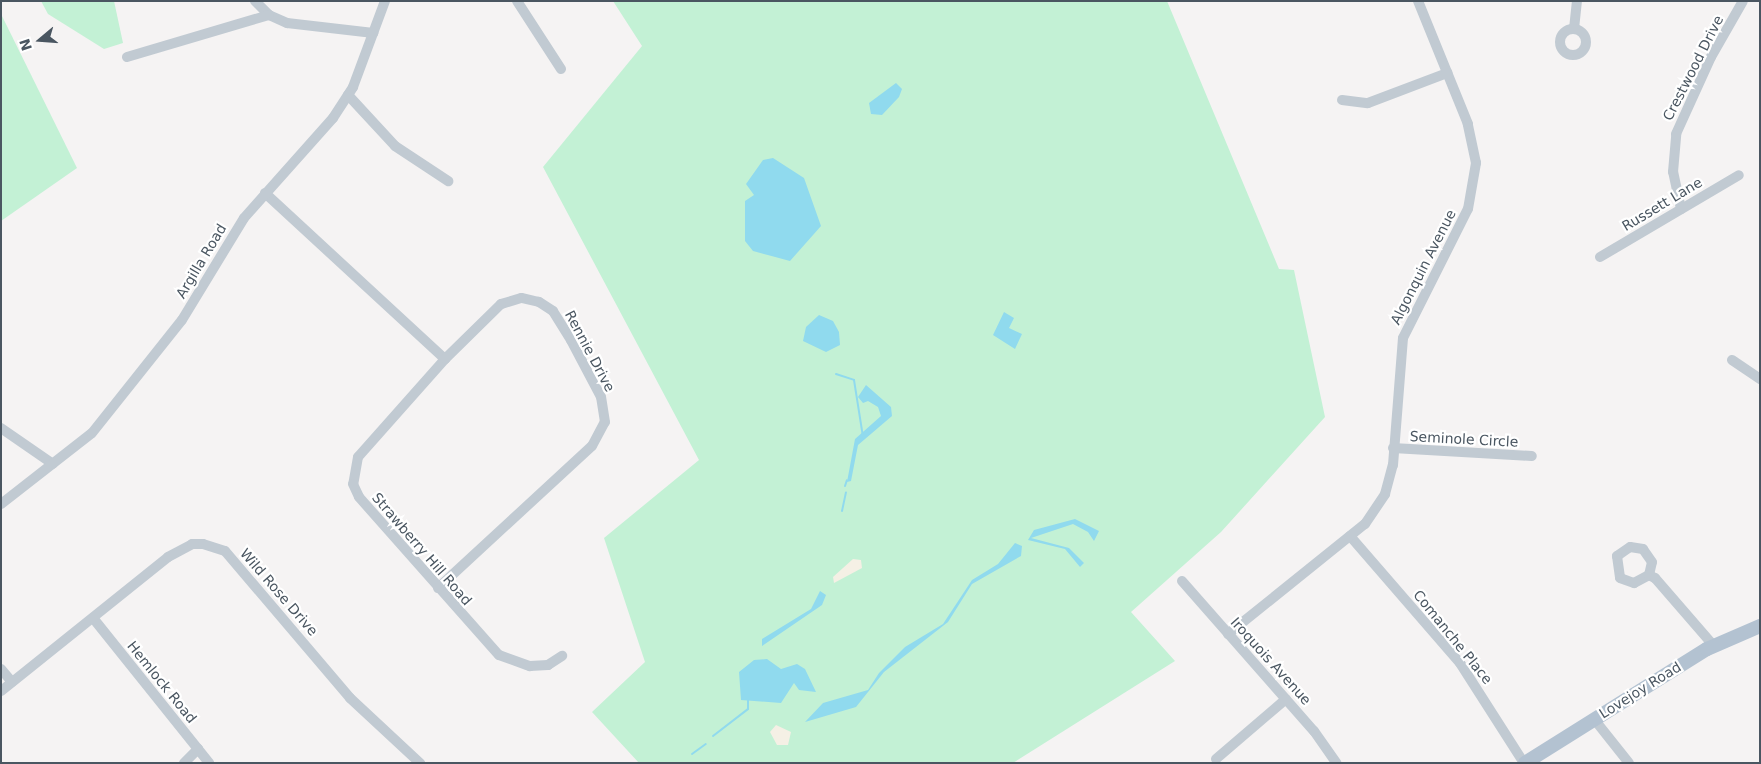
<!DOCTYPE html>
<style>
body{margin:0}
#map{position:relative;width:1761px;height:764px;overflow:hidden;background:#f5f3f3;font-family:"DejaVu Sans",sans-serif}
div>[style]{position:absolute}
.green>*{inset:0;background:#c3f1d5}
.sand>*{inset:0;background:#f5f0e5}
.water>*{inset:0;background:#90daee}
.stream>*{height:2px;margin:-1px;padding:0 1px;transform-origin:1px;border-radius:1px;background:#90daee}
.minor>*{height:10px;margin:-5px;padding:0 5px;transform-origin:5px;border-radius:5px;background:#c1cad2}
.minor>.ring{margin:-5px;padding:0;box-sizing:content-box;background:none;border:10px solid #c1cad2;border-radius:50%}
.major>*{height:14px;margin:-7px;padding:0 7px;transform-origin:7px;border-radius:7px;background:#b3c2d1}
span{translate:-50% -50%;white-space:nowrap;text-align:center;line-height:1.15;-webkit-text-stroke:4.5px #fff;paint-order:stroke}
.street-label{font-size:14px;color:#4a5661}
.frame{position:absolute;inset:0;border:2px solid #4a5661;pointer-events:none}
.north{position:absolute;left:15px;top:15px;width:50px;height:50px;-webkit-text-stroke:4px #fff;paint-order:stroke;rotate:252deg;font-size:14px;font-weight:700;line-height:20px;text-align:center;color:#4a5661}
.north::after{content:'';display:block;margin:auto;width:18px;height:22px;background:#4a5661;clip-path:polygon(50% 0,100% 100%,50% 72%,0 100%)}
</style>
<div id="map">
<div class="green">
<div style="clip-path:polygon(41px 1px,114px 1px,123px 43px,104px 49px,48px 14px)"></div>
<div style="clip-path:polygon(613px 1px,1167px 1px,1279px 269px,1294px 270px,1325px 417px,1221px 532px,1131px 612px,1175px 661px,1013px 763px,639px 763px,592px 712px,645px 662px,604px 538px,699px 460px,543px 167px,642px 46px)"></div>
<div style="clip-path:polygon(1px 14px,77px 168px,1px 221px)"></div>
</div>
<div class="sand">
<div style="clip-path:polygon(853px 559px,861px 560px,862px 568px,834px 583px,833px 577px)"></div>
<div style="clip-path:polygon(776px 725px,791px 732px,788px 745px,777px 745px,770px 732px)"></div>
</div>
<div class="water">
<div style="clip-path:polygon(896px 83px,902px 89px,899px 97px,882px 115px,871px 114px,869px 103px)"></div>
<div style="clip-path:polygon(773px 158px,804px 178px,821px 226px,790px 261px,753px 251px,745px 241px,745px 201px,754px 195px,746px 184px,763px 160px)"></div>
<div style="clip-path:polygon(1004px 312px,1014px 318px,1009px 328px,1022px 334px,1015px 349px,993px 335px)"></div>
<div style="clip-path:polygon(819px 315px,833px 321px,839px 332px,840px 345px,826px 352px,803px 341px,806px 327px)"></div>
<div style="clip-path:polygon(866px 385px,891px 407px,892px 416px,858px 445px,851px 481px,847px 482px,855px 439px,881px 416px,878px 407px,868px 401px,863px 403px,858px 397px)"></div>
<div style="clip-path:polygon(1075px 519px,1099px 531px,1094px 541px,1088px 532px,1073px 524px,1031px 538px,1069px 548px,1084px 563px,1080px 567px,1065px 549px,1028px 540px,1034px 530px)"></div>
<div style="clip-path:polygon(1015px 543px,1022px 546px,1021px 556px,972px 584px,948px 622px,884px 672px,856px 707px,805px 722px,823px 703px,868px 690px,879px 673px,905px 647px,943px 624px,972px 580px,998px 564px)"></div>
<div style="clip-path:polygon(820px 591px,826px 595px,822px 605px,762px 646px,762px 639px,811px 609px)"></div>
<div style="clip-path:polygon(767px 659px,781px 669px,797px 664px,805px 669px,816px 692px,799px 690px,794px 683px,781px 703px,741px 700px,739px 672px,754px 660px)"></div>
</div>
<div class="stream">
<div style="left:836px;top:374px;width:19px;rotate:18deg"></div>
<div style="left:854px;top:380px;width:58px;rotate:81deg"></div>
<div style="left:845px;top:486px;width:6px;rotate:-72deg"></div>
<div style="left:842px;top:511px;width:19px;rotate:-78deg"></div>
<div style="left:713px;top:736px;width:44px;rotate:-37.6deg"></div>
<div style="left:748px;top:709px;width:11px;rotate:-90deg"></div>
<div style="left:692px;top:754px;width:17px;rotate:-36deg"></div>
</div>
<div class="minor">
<div style="left:255px;top:1px;width:20px;rotate:45deg"></div>
<div style="left:269px;top:15px;width:20px;rotate:24deg"></div>
<div style="left:287px;top:23px;width:87px;rotate:6.6deg"></div>
<div style="left:517px;top:1px;width:81px;rotate:57.1deg"></div>
<div style="left:1574px;top:29px;width:28px;rotate:-84deg"></div>
<div class="ring" style="left:1560px;top:29px;width:16px;height:16px"></div>
<div style="left:127px;top:57px;width:148px;rotate:-16.5deg"></div>
<div style="left:348px;top:95px;width:69px;rotate:47.3deg"></div>
<div style="left:395px;top:146px;width:64px;rotate:33.4deg"></div>
<div style="left:1342px;top:100px;width:26px;rotate:7deg"></div>
<div style="left:1368px;top:103px;width:85px;rotate:-20.8deg"></div>
<div style="left:265px;top:193px;width:245px;rotate:42.7deg"></div>
<div style="left:445px;top:359px;width:131px;rotate:131.6deg"></div>
<div style="left:358px;top:457px;width:27px;rotate:100deg"></div>
<div style="left:353px;top:484px;width:14px;rotate:65deg"></div>
<div style="left:359px;top:497px;width:211px;rotate:48.5deg"></div>
<div style="left:499px;top:655px;width:33px;rotate:20deg"></div>
<div style="left:530px;top:666px;width:18px;rotate:-3deg"></div>
<div style="left:548px;top:665px;width:17px;rotate:-33deg"></div>
<div style="left:1681px;top:209px;width:38px;rotate:-102deg"></div>
<div style="left:1673px;top:172px;width:38px;rotate:-85deg"></div>
<div style="left:1676px;top:134px;width:85px;rotate:-65.6deg"></div>
<div style="left:1711px;top:57px;width:64px;rotate:-60.3deg"></div>
<div style="left:1600px;top:257px;width:161px;rotate:-30.5deg"></div>
<div style="left:1732px;top:360px;width:34px;rotate:34deg"></div>
<div style="left:1px;top:428px;width:63px;rotate:34.7deg"></div>
<div style="left:1393px;top:448px;width:139px;rotate:3.3deg"></div>
<div style="left:1px;top:504px;width:115px;rotate:-38deg"></div>
<div style="left:92px;top:433px;width:144px;rotate:-51.5deg"></div>
<div style="left:182px;top:320px;width:119px;rotate:-58.7deg"></div>
<div style="left:244px;top:218px;width:134px;rotate:-48.3deg"></div>
<div style="left:333px;top:118px;width:37px;rotate:-57deg"></div>
<div style="left:353px;top:87px;width:92px;rotate:-69.6deg"></div>
<div style="left:1350px;top:536px;width:168px;rotate:49.1deg"></div>
<div style="left:1460px;top:663px;width:119px;rotate:57.4deg"></div>
<div style="left:1649px;top:575px;width:13px;rotate:-77deg"></div>
<div style="left:1652px;top:562px;width:16px;rotate:-125deg"></div>
<div style="left:1643px;top:549px;width:13px;rotate:-171deg"></div>
<div style="left:1630px;top:547px;width:16px;rotate:145deg"></div>
<div style="left:1617px;top:556px;width:22px;rotate:82deg"></div>
<div style="left:1620px;top:578px;width:15px;rotate:20deg"></div>
<div style="left:1634px;top:583px;width:17px;rotate:-28deg"></div>
<div style="left:1649px;top:575px;width:7px;rotate:27deg"></div>
<div style="left:1655px;top:578px;width:90px;rotate:49.1deg"></div>
<div style="left:1182px;top:581px;width:200px;rotate:48.7deg"></div>
<div style="left:1314px;top:731px;width:39px;rotate:55deg"></div>
<div style="left:438px;top:588px;width:209px;rotate:-42.7deg"></div>
<div style="left:592px;top:446px;width:27px;rotate:-62deg"></div>
<div style="left:605px;top:422px;width:25px;rotate:-99deg"></div>
<div style="left:601px;top:397px;width:64px;rotate:-117.8deg"></div>
<div style="left:571px;top:340px;width:34px;rotate:-122deg"></div>
<div style="left:553px;top:311px;width:17px;rotate:-147deg"></div>
<div style="left:539px;top:302px;width:18px;rotate:-167deg"></div>
<div style="left:521px;top:298px;width:21px;rotate:163deg"></div>
<div style="left:501px;top:304px;width:78px;rotate:135.5deg"></div>
<div style="left:93px;top:618px;width:186px;rotate:51.3deg"></div>
<div style="left:1228px;top:634px;width:176px;rotate:-38.8deg"></div>
<div style="left:1365px;top:524px;width:36px;rotate:-56deg"></div>
<div style="left:1385px;top:494px;width:30px;rotate:-75deg"></div>
<div style="left:1393px;top:465px;width:127px;rotate:-85.5deg"></div>
<div style="left:1403px;top:338px;width:144px;rotate:-63.3deg"></div>
<div style="left:1468px;top:209px;width:47px;rotate:-80.1deg"></div>
<div style="left:1476px;top:163px;width:40px;rotate:-102deg"></div>
<div style="left:1468px;top:124px;width:133px;rotate:-112.1deg"></div>
<div style="left:1px;top:669px;width:17px;rotate:50deg"></div>
<div style="left:1px;top:691px;width:214px;rotate:-38.7deg"></div>
<div style="left:168px;top:557px;width:27px;rotate:-28deg"></div>
<div style="left:192px;top:544px;width:11px"></div>
<div style="left:203px;top:544px;width:23px;rotate:18deg"></div>
<div style="left:225px;top:551px;width:193px;rotate:49.6deg"></div>
<div style="left:350px;top:698px;width:96px;rotate:42.9deg"></div>
<div style="left:1594px;top:719px;width:56px;rotate:51.5deg"></div>
<div style="left:1216px;top:759px;width:92px;rotate:-40.6deg"></div>
<div style="left:184px;top:763px;width:20px;rotate:-45deg"></div>
</div>
<div class="major">
<div style="left:1525px;top:763px;width:215px;rotate:-32.1deg"></div>
<div style="left:1707px;top:649px;width:58px;rotate:-23.5deg"></div>
</div>
<div class="street-label">
<span style="left:1693px;top:68px;rotate:-63deg">Crestwood Drive</span>
<span style="left:1662px;top:204px;rotate:-31deg">Russett Lane</span>
<span style="left:201px;top:261px;rotate:-59deg">Argilla Road</span>
<span style="left:1423px;top:267px;rotate:-63deg">Algonquin Avenue</span>
<span style="left:590px;top:351px;rotate:62deg">Rennie Drive</span>
<span style="left:1464px;top:439px;rotate:3deg">Seminole Circle</span>
<span style="left:422px;top:549px;rotate:49deg">Strawberry Hill Road</span>
<span style="left:279px;top:592px;rotate:49deg">Wild Rose Drive</span>
<span style="left:1453px;top:637px;rotate:51deg">Comanche Place</span>
<span style="left:1271px;top:661px;rotate:48deg">Iroquois Avenue</span>
<span style="left:162px;top:682px;rotate:51deg">Hemlock Road</span>
<span style="left:1640px;top:690px;rotate:-32deg">Lovejoy Road</span>
</div>
<div class="frame"></div>
<div class="north">N</div>
</div>
